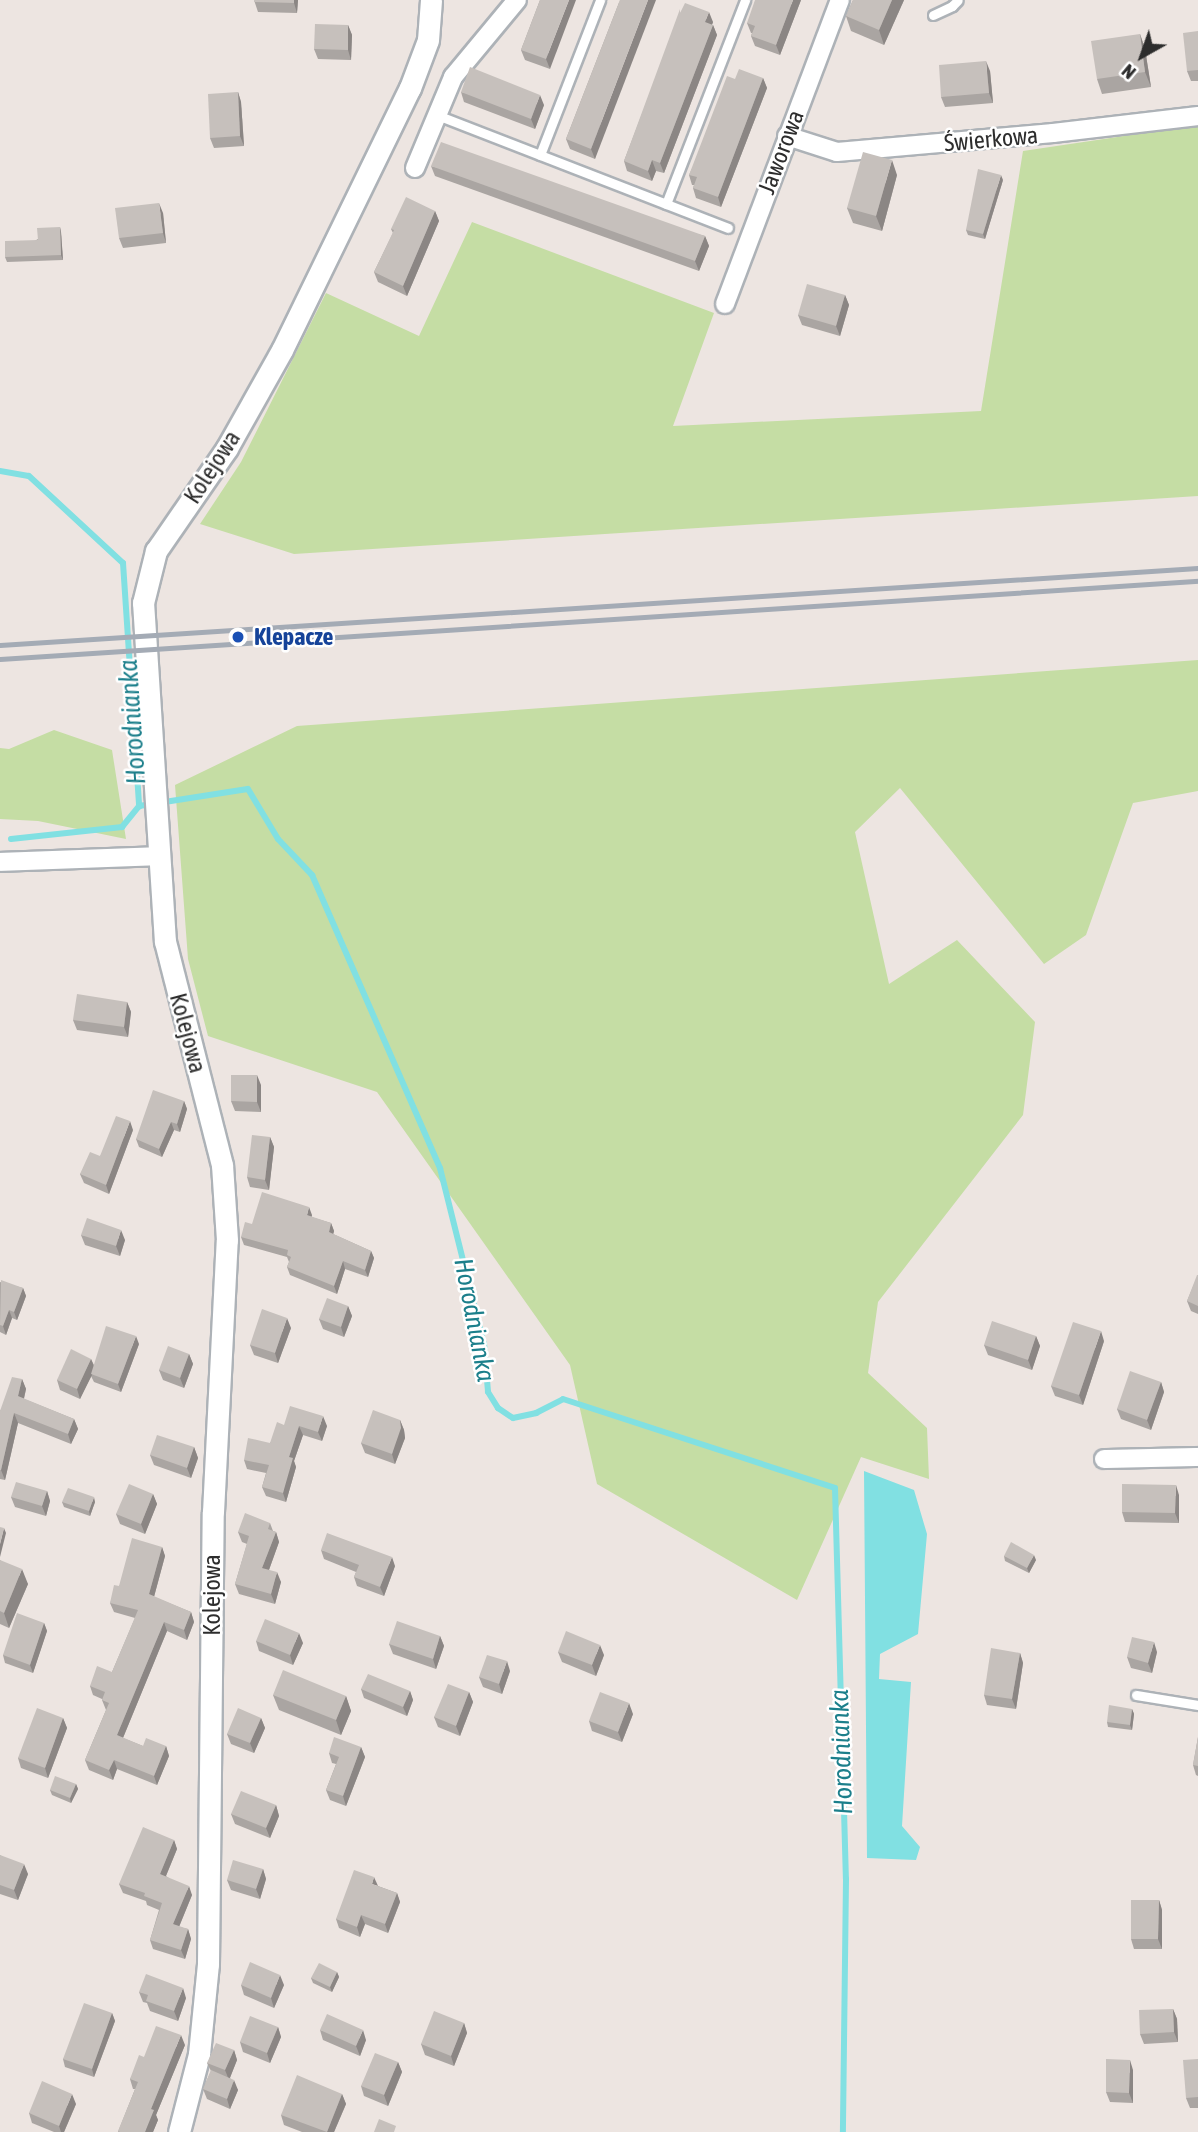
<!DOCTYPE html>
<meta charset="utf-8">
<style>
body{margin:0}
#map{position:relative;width:1198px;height:2132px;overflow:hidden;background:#ede5e1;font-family:"Asap Condensed",sans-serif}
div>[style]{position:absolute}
.green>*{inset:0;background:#c5dda4}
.water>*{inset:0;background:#81e0e2}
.stream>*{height:6px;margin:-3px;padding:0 3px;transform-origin:3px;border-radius:3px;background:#81e0e2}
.roads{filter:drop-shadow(2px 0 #adb2b7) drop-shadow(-2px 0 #adb2b7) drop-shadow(0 2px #adb2b7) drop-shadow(0 -2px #adb2b7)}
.service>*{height:9px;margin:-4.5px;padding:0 4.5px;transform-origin:4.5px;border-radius:4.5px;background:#fff}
.minor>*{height:18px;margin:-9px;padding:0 9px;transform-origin:9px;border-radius:9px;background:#fff}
.tertiary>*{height:21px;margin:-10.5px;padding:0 10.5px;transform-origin:10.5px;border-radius:10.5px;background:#fff}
.rail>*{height:5px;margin:-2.5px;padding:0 2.5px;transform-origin:2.5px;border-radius:2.5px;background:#a4abb5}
.wall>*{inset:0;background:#aaa5a2}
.shaded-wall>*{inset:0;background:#8b8684}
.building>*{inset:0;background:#c6c0bc}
.dots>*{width:19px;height:19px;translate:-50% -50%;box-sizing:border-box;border:4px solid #fff;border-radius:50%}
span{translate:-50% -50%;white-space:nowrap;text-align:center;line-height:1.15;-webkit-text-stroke:5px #fff;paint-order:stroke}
.street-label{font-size:24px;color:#2d2d2d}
.transit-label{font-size:24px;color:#164399;font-weight:700}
.left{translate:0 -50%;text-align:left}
.water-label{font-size:26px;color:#1c7f8b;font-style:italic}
.north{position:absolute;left:1107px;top:21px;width:70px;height:70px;-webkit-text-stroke:5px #fff;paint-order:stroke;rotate:220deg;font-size:19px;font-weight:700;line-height:28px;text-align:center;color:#2d2d2d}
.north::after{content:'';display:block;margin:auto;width:24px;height:32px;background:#2d2d2d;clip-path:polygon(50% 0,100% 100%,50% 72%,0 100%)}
</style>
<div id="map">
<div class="green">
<div style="clip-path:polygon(1198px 125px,1198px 496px,294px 554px,200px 524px,241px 462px,326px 293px,419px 336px,472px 222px,714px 313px,673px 426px,981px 411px,1023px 151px)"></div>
<div style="clip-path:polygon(1198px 660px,1198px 791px,1133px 803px,1086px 935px,1044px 964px,900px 788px,855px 832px,889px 984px,957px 940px,1035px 1022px,1023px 1115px,878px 1302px,868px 1373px,927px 1428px,929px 1479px,861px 1457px,797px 1600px,597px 1484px,570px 1365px,377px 1092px,208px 1036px,188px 959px,175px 785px,297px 726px)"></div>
<div style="clip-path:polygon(54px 730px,112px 750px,126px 839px,38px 821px,0 819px,0 748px,9px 749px)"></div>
</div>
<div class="water">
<div style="clip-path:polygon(864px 1471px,914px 1490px,927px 1534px,918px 1634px,880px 1654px,879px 1679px,911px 1682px,902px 1826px,920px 1847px,916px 1860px,867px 1858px)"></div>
</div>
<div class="stream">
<div style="left:0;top:471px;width:29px;rotate:10deg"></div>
<div style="left:29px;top:476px;width:128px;rotate:42.8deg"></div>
<div style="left:123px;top:563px;width:244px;rotate:86.2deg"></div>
<div style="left:139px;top:806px;width:110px;rotate:-8.9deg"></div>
<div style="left:248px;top:789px;width:58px;rotate:59deg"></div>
<div style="left:278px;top:839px;width:50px;rotate:46.6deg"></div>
<div style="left:312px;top:875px;width:320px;rotate:66.4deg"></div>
<div style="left:440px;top:1168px;width:181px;rotate:76deg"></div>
<div style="left:484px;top:1344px;width:48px;rotate:85.2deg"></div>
<div style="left:488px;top:1392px;width:19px;rotate:58deg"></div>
<div style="left:498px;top:1408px;width:18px;rotate:34deg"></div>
<div style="left:513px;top:1418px;width:24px;rotate:-12deg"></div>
<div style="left:536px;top:1413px;width:30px;rotate:-27deg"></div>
<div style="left:563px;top:1399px;width:286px;rotate:18.1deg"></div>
<div style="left:835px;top:1488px;width:391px;rotate:88.4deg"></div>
<div style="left:846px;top:1879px;width:253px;rotate:90.7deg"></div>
<div style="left:11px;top:839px;width:112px;rotate:-6.2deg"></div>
<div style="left:122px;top:827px;width:27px;rotate:-51deg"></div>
</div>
<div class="roads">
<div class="service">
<div style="left:933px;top:15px;width:21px;rotate:-25deg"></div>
<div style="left:952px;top:6px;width:8px;rotate:-45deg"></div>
<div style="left:437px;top:115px;width:312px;rotate:21.2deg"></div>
<div style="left:540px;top:155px;width:166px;rotate:-68.8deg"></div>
<div style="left:666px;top:204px;width:219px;rotate:-68.8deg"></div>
<div style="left:1136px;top:1695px;width:63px;rotate:9.2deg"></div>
</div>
<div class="minor">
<div style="left:787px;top:136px;width:52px;rotate:17.7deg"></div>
<div style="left:837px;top:152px;width:217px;rotate:-5deg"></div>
<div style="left:1053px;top:133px;width:146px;rotate:-6.7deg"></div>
<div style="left:415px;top:168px;width:99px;rotate:-67.3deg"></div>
<div style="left:453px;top:77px;width:100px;rotate:-50.3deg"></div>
<div style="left:725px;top:304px;width:325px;rotate:-69.3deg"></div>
<div style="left:0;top:862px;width:160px;rotate:-2.1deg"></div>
<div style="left:1104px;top:1459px;width:94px;rotate:-1.2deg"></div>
</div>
<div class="tertiary">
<div style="left:179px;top:2132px;width:81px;rotate:-75.6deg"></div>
<div style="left:199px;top:2054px;width:90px;rotate:-84.3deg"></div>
<div style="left:208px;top:1964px;width:452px;rotate:-89.4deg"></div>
<div style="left:213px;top:1512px;width:272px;rotate:-87.1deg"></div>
<div style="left:227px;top:1240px;width:75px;rotate:-93.8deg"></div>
<div style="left:222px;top:1165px;width:230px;rotate:-104.3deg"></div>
<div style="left:165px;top:942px;width:340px;rotate:-93.7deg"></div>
<div style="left:143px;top:603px;width:54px;rotate:-76deg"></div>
<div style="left:156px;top:551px;width:125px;rotate:-55.4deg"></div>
<div style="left:227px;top:448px;width:112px;rotate:-60.7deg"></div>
<div style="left:282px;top:350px;width:292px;rotate:-64deg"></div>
<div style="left:410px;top:88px;width:51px;rotate:-69.4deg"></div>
<div style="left:428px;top:40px;width:40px;rotate:-85.7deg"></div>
</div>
</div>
<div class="rail">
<div style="left:0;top:645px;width:1200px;rotate:-3.68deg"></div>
<div style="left:0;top:659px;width:1201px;rotate:-3.73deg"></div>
</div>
<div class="wall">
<div style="clip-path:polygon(254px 0,298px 0,297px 13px,258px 12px)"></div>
<div style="clip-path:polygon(540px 0,550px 69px,525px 60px,521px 50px)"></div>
<div style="clip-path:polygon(620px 0,595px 159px,570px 149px,566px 139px)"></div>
<div style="clip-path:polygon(801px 0,780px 55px,755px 46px,751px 36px,752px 33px,751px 33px,747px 23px)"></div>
<div style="clip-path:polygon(853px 0,904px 0,884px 45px,851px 31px,846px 16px)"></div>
<div style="clip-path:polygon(681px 12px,713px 22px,712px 25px,713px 25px,717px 35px,664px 173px,656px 171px,652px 181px,627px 171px,624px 161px)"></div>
<div style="clip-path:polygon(348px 25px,352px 35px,351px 60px,318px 59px,314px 49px)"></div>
<div style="clip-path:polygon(1198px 31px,1198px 81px,1191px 81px,1187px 71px)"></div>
<div style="clip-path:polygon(1140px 34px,1145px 49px,1151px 87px,1102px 94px,1097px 79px)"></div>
<div style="clip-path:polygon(990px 71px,993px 103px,945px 107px,941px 97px)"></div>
<div style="clip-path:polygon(763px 78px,767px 88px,721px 207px,696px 198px,693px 188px,694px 185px,692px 185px,689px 175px,735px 79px)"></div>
<div style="clip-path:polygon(238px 92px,241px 102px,244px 146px,214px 148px,210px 138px)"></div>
<div style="clip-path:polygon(461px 92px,544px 105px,535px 129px,464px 102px)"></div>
<div style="clip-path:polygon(431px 166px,705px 236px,709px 246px,699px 271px,435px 176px)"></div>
<div style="clip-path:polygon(897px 175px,882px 231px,853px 223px,847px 208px)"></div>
<div style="clip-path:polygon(1003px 180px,985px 239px,968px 235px,966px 230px)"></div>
<div style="clip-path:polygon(435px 211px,439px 221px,407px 296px,378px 282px,374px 272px,393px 233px,391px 229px)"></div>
<div style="clip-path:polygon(163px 213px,166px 243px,123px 248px,119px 238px)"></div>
<div style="clip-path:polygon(60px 227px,61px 232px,63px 260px,7px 262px,5px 257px)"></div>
<div style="clip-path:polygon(845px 295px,849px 305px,840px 336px,802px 325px,798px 315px)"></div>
<div style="clip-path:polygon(127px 1002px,131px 1012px,128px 1037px,77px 1030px,73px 1020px)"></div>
<div style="clip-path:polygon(261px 1085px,261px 1112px,235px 1111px,231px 1101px)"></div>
<div style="clip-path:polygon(184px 1101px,187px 1109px,180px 1132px,174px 1130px,162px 1157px,139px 1147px,136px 1139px)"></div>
<div style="clip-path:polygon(133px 1130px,109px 1194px,84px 1183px,80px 1174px,100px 1156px)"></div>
<div style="clip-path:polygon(270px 1137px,274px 1147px,269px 1190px,250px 1187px,247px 1177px)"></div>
<div style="clip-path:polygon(312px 1215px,311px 1217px,331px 1223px,334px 1231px,333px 1234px,371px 1251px,374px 1258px,368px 1277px,345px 1269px,337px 1294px,290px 1275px,287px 1267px,289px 1262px,287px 1257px,244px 1245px,241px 1237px,252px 1224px)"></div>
<div style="clip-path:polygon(81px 1235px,125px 1240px,120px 1256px,85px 1245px)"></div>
<div style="clip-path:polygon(1198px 1275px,1198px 1314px,1191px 1311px,1187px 1301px)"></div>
<div style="clip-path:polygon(0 1282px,23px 1288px,26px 1296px,17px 1320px,12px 1318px,6px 1335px,0 1332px)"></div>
<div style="clip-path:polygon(348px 1306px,352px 1316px,344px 1337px,323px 1329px,319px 1319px)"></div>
<div style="clip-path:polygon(291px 1328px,278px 1363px,254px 1355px,250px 1345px)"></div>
<div style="clip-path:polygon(1036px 1336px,1040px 1346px,1032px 1370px,988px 1355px,984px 1345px)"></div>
<div style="clip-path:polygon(1104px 1341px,1083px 1405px,1055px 1396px,1051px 1386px)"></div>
<div style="clip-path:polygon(139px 1344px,121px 1392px,94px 1382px,91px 1376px,80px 1399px,60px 1390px,57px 1380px,91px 1359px,94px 1365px)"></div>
<div style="clip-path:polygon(189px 1354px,193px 1364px,184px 1388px,163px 1380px,159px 1370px)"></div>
<div style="clip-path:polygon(22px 1379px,26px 1389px,24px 1399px,74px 1419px,78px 1429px,71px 1444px,18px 1423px,5px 1480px,0 1479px,0 1411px)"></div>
<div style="clip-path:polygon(1161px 1382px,1164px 1392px,1151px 1430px,1121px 1419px,1117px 1409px)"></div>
<div style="clip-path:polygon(400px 1420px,404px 1430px,405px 1438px,395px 1464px,365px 1453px,361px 1443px)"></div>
<div style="clip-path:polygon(284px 1425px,327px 1426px,322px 1441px,303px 1435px,294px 1461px,296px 1467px,286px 1502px,266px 1496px,262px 1487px,266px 1473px,247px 1469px,244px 1460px,270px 1443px)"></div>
<div style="clip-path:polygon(194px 1447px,198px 1458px,191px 1478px,154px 1465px,150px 1455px)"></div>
<div style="clip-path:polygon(47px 1491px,50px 1501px,46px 1516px,15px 1507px,11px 1497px)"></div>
<div style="clip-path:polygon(153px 1494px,157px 1504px,145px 1534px,120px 1524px,116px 1514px)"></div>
<div style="clip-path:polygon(1179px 1495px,1179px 1523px,1125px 1522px,1122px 1512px)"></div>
<div style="clip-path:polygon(62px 1502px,95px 1502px,90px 1516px,64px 1507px)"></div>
<div style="clip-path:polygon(270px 1523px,273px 1531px,276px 1532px,279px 1542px,269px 1570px,281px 1582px,275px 1604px,239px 1594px,235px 1584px,247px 1544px,242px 1542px,238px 1532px)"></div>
<div style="clip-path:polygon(162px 1547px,165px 1556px,154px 1597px,191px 1612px,194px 1622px,187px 1640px,167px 1631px,123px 1738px,143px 1746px,166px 1746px,169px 1756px,157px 1785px,117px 1769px,113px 1780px,89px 1770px,85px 1760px,106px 1710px,102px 1700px,102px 1699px,93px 1695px,90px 1686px,112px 1672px,135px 1618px,114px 1612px,110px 1603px,119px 1586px)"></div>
<div style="clip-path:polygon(321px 1550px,395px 1566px,384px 1596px,357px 1586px,354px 1577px,356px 1572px,324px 1559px)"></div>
<div style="clip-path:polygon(1004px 1556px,1036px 1560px,1029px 1573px,1005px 1561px)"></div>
<div style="clip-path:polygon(0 1560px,28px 1584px,9px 1628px,0 1624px)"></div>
<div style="clip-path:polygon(44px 1623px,47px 1631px,33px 1673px,5px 1663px,3px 1655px)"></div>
<div style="clip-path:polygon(440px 1636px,444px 1646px,436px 1669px,393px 1654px,389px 1644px)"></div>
<div style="clip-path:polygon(256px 1641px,303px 1643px,293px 1665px,259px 1651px)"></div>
<div style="clip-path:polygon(558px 1652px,604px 1655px,596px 1676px,562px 1662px)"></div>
<div style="clip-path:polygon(1157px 1652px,1152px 1673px,1131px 1668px,1127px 1657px)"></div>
<div style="clip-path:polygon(1020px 1653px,1023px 1663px,1016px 1709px,987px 1705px,984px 1695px)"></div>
<div style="clip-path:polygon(510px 1671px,502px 1694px,483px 1687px,479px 1677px)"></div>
<div style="clip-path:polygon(361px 1689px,410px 1691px,413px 1700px,407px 1716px,364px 1698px)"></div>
<div style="clip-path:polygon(469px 1692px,473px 1702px,460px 1736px,438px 1727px,434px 1717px)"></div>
<div style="clip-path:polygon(273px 1695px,346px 1696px,351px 1711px,341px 1735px,279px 1710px)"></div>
<div style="clip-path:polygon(1132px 1709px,1134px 1714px,1132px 1730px,1108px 1727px,1107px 1722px)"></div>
<div style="clip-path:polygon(633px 1714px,622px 1742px,592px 1731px,589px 1721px)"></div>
<div style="clip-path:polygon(63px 1718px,67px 1728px,48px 1778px,21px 1768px,18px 1758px)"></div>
<div style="clip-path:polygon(261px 1718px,265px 1728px,254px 1753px,231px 1744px,227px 1734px)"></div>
<div style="clip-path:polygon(1198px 1737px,1198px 1776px,1196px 1775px,1193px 1765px)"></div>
<div style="clip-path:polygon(361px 1747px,365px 1757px,346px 1806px,330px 1800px,326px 1790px,336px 1764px,332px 1763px,329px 1753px)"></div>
<div style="clip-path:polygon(76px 1784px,78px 1789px,71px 1803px,52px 1795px,50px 1790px)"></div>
<div style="clip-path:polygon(276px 1805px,279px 1816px,270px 1838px,235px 1824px,231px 1814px)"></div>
<div style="clip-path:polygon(174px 1840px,177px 1849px,166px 1876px,192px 1895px,179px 1927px,188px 1929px,191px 1939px,185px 1959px,153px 1949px,150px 1940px,159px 1910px,147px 1905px,146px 1901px,123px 1893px,119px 1884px)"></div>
<div style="clip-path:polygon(0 1855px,28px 1874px,18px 1900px,0 1894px)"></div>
<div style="clip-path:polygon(263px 1869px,266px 1879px,260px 1899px,231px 1890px,227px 1880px)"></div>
<div style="clip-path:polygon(378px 1886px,397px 1893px,400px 1902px,388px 1933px,365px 1924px,360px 1937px,339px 1928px,336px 1919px)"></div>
<div style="clip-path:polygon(1159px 1900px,1162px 1910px,1162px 1949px,1134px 1949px,1131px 1939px)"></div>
<div style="clip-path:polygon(337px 1972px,339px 1977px,332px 1992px,313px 1983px,311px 1978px)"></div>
<div style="clip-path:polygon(241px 1985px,284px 1985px,274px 2008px,244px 1995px)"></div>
<div style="clip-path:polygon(139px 1992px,186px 1998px,178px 2021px,150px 2011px,147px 2003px,143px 2002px)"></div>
<div style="clip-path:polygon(1173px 2009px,1177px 2019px,1178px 2042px,1144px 2044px,1140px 2034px)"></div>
<div style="clip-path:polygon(112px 2013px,115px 2021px,94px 2077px,65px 2067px,63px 2059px)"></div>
<div style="clip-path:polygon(464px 2023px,467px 2033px,454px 2066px,425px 2055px,421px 2044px)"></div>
<div style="clip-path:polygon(278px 2027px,281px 2037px,270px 2063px,243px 2052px,240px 2042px)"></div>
<div style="clip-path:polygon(320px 2030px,366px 2040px,360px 2056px,323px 2040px)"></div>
<div style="clip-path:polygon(185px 2045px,156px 2115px,158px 2120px,153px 2132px,118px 2132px,135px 2089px,133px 2089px,130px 2079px,144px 2057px)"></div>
<div style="clip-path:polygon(234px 2050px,237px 2060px,230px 2078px,238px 2090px,230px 2109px,207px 2099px,203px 2089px,211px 2071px,207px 2063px)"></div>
<div style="clip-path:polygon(1198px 2059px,1198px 2108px,1190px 2108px,1186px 2098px)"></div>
<div style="clip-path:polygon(398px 2062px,402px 2072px,388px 2106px,364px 2096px,361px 2086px)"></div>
<div style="clip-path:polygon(1133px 2070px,1133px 2103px,1110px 2102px,1106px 2092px)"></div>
<div style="clip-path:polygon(342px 2094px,346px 2104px,334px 2132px,302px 2132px,284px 2125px,281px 2115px)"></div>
<div style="clip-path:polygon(76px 2104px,64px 2132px,54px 2132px,32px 2123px,29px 2113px)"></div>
</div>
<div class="shaded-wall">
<div style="clip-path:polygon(294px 0,298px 0,297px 13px,294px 3px)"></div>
<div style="clip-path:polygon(569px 0,576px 0,550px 69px,546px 59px)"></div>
<div style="clip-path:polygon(648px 0,656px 0,595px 159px,591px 149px)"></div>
<div style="clip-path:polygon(793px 0,801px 0,780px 55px,776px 45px)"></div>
<div style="clip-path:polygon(892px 0,904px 0,884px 45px,879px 30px)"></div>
<div style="clip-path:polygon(709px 12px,713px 22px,709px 32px,705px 22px)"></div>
<div style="clip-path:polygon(348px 25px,352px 35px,351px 60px,348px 50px)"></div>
<div style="clip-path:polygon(713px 25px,717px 35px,664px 173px,660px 163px)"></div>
<div style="clip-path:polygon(1140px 34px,1145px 49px,1151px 87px,1145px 72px)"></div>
<div style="clip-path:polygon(986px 61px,990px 71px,993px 103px,989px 93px)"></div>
<div style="clip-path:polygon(763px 78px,767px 88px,721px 207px,718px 197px)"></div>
<div style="clip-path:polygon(238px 92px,241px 102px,244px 146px,240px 136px)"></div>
<div style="clip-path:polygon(540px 95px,544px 105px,535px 129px,531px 119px)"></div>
<div style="clip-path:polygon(652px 160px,656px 171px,652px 181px,648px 171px)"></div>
<div style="clip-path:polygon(892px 160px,897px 175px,882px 231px,876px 216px)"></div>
<div style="clip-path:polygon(1001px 175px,1003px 180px,985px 239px,983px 234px)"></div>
<div style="clip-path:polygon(159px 203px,163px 213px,166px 243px,163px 233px)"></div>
<div style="clip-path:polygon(435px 211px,439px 221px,407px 296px,403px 286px)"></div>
<div style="clip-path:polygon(60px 227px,61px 232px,63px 260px,61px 255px)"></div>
<div style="clip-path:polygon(705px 236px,709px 246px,699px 271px,695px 261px)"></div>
<div style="clip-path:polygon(845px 295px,849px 305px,840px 336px,836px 326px)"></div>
<div style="clip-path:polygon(127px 1002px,131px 1012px,128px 1037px,124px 1027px)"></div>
<div style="clip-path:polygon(257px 1075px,261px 1085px,261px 1112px,257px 1102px)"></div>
<div style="clip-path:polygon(184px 1101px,187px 1109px,180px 1132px,177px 1124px)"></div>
<div style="clip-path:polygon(130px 1121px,133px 1130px,109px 1194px,106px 1185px)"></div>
<div style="clip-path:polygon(171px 1122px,174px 1130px,162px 1157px,159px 1149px)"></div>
<div style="clip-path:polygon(270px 1137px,274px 1147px,269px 1190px,265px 1180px)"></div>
<div style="clip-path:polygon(309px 1207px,312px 1215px,310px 1223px,307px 1215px)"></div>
<div style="clip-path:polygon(331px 1223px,334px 1231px,332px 1239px,329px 1232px)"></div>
<div style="clip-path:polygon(121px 1230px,125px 1240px,120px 1256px,116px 1246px)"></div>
<div style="clip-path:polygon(371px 1251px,374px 1258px,368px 1277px,365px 1270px)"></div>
<div style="clip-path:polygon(343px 1261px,345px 1269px,337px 1294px,334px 1286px)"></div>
<div style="clip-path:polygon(23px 1288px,26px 1296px,17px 1320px,14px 1312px)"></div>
<div style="clip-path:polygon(348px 1306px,352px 1316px,344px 1337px,341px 1327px)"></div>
<div style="clip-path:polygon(9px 1310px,12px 1318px,6px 1335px,3px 1326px)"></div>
<div style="clip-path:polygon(287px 1318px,291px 1328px,278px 1363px,275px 1353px)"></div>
<div style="clip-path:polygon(1101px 1331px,1104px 1341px,1083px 1405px,1079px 1395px)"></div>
<div style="clip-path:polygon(136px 1336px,139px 1344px,121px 1392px,118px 1384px)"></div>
<div style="clip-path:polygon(1036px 1336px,1040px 1346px,1032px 1370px,1028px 1360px)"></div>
<div style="clip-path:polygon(189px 1354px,193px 1364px,184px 1388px,180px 1378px)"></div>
<div style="clip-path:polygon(91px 1359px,95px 1369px,80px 1399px,77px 1389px)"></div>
<div style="clip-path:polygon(22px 1379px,26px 1389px,22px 1406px,18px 1396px)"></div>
<div style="clip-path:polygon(1161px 1382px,1164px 1392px,1151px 1430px,1147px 1420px)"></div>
<div style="clip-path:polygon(14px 1413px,18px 1423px,5px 1480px,1px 1470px)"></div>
<div style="clip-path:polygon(323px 1416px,327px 1426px,322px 1441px,318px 1432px)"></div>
<div style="clip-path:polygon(74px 1419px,78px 1429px,71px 1444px,68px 1434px)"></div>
<div style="clip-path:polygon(400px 1420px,404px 1430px,405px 1438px,395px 1464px,392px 1454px)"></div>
<div style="clip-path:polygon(299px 1426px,303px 1435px,294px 1461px,296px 1467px,286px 1502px,283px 1493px,289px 1457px)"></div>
<div style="clip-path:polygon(194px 1447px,198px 1458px,191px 1478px,187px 1468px)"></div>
<div style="clip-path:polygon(1176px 1485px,1179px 1495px,1179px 1523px,1175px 1513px)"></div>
<div style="clip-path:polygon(47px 1491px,50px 1501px,46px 1516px,42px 1506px)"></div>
<div style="clip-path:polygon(153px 1494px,157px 1504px,145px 1534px,141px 1524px)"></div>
<div style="clip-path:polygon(94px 1497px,95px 1502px,90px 1516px,89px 1511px)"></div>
<div style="clip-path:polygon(4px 1528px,6px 1533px,0 1557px,0 1544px)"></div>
<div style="clip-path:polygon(276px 1532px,279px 1542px,266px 1578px,262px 1568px)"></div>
<div style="clip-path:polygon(162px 1547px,165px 1556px,152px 1604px,149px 1594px)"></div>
<div style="clip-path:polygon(1034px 1555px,1036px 1560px,1029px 1573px,1027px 1568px)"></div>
<div style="clip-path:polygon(392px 1557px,395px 1566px,384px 1596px,380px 1587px)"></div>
<div style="clip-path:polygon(22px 1569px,28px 1584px,9px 1628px,4px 1613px)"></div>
<div style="clip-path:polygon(277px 1572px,281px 1582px,275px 1604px,271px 1594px)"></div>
<div style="clip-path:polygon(191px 1612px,194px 1622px,187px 1640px,184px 1630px)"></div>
<div style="clip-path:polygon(164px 1622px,167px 1631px,120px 1745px,117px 1735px)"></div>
<div style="clip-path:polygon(44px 1623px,47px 1631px,33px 1673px,30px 1665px)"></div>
<div style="clip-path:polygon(299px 1633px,303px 1643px,293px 1665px,290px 1655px)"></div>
<div style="clip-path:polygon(440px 1636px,444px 1646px,436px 1669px,433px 1659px)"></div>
<div style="clip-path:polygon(1154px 1642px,1157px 1652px,1152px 1673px,1148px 1663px)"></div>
<div style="clip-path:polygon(600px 1645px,604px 1655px,596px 1676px,592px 1665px)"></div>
<div style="clip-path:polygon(1020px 1653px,1023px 1663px,1016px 1709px,1012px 1699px)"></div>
<div style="clip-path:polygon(507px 1661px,510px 1671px,502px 1694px,499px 1684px)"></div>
<div style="clip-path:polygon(410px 1691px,413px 1700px,407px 1716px,403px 1707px)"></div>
<div style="clip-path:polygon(469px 1692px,473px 1702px,460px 1736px,456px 1726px)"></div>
<div style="clip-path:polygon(346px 1696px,351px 1711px,341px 1735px,336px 1720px)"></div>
<div style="clip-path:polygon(629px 1703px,633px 1714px,622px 1742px,618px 1732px)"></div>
<div style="clip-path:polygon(1132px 1709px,1134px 1714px,1132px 1730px,1130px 1725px)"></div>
<div style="clip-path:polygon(63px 1718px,67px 1728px,48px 1778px,45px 1768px)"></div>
<div style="clip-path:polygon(261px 1718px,265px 1728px,254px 1753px,250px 1743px)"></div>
<div style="clip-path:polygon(166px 1746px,169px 1756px,157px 1785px,154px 1776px)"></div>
<div style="clip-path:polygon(361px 1747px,365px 1757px,346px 1806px,343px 1796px)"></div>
<div style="clip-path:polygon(114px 1760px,117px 1769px,113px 1780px,109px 1770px)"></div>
<div style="clip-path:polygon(76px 1784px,78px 1789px,71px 1803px,70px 1798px)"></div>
<div style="clip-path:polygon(276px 1805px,279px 1816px,270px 1838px,266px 1828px)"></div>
<div style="clip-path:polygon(174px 1840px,177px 1849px,163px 1883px,160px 1874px)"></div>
<div style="clip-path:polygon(24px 1864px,28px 1874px,18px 1900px,14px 1890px)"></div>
<div style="clip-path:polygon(263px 1869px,266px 1879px,260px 1899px,256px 1889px)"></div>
<div style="clip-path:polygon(374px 1877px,378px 1886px,372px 1884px)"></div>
<div style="clip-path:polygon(189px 1886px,192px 1895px,176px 1934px,173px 1924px)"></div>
<div style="clip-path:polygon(397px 1893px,400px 1902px,388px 1933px,385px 1924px)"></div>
<div style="clip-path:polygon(1159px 1900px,1162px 1910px,1162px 1949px,1158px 1939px)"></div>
<div style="clip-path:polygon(361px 1915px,365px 1924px,360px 1937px,357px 1927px)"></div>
<div style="clip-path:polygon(188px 1929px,191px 1939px,185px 1959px,181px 1950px)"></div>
<div style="clip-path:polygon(337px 1972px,339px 1977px,332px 1992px,330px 1987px)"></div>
<div style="clip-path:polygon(280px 1975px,284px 1985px,274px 2008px,271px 1998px)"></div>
<div style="clip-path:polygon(183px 1988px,186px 1998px,178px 2021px,174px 2011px)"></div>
<div style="clip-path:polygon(1173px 2009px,1177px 2019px,1178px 2042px,1174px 2032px)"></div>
<div style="clip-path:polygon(112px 2013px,115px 2021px,94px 2077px,92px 2069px)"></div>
<div style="clip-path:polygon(464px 2023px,467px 2033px,454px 2066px,451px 2056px)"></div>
<div style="clip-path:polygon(278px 2027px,281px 2037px,270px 2063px,267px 2053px)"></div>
<div style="clip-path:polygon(363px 2030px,366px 2040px,360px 2056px,356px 2046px)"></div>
<div style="clip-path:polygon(181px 2035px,185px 2045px,156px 2115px,158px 2120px,153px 2132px,145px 2132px,151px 2109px)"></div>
<div style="clip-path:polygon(234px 2050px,237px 2060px,229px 2080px,225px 2070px)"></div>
<div style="clip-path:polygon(1130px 2060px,1133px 2070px,1133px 2103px,1129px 2093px)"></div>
<div style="clip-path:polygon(398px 2062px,402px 2072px,388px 2106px,384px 2095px)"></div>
<div style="clip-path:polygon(234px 2080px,238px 2090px,230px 2109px,227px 2099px)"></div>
<div style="clip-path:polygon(72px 2094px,76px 2104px,64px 2132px,61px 2132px,59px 2126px)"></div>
<div style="clip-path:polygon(342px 2094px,346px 2104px,334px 2132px,327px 2132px)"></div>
</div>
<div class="building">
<div style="clip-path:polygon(254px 0,294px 0,294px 3px,254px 2px)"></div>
<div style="clip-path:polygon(540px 0,569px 0,546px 59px,521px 50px)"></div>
<div style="clip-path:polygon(620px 0,648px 0,591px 149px,566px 139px)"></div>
<div style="clip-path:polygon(755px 0,793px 0,776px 45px,751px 36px,755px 26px,747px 23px)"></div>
<div style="clip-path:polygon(853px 0,892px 0,879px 30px,846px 16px)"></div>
<div style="clip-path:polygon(685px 3px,709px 12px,705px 22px,713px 25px,660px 163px,652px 160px,648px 171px,624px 161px,680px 9px,680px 13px)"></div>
<div style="clip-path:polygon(315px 24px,348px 25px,348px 50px,314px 49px)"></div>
<div style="clip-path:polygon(1198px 31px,1198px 70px,1187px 71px,1183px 33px)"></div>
<div style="clip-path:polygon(1140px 34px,1145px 72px,1097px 79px,1091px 41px)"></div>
<div style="clip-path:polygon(986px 61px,989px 93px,941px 97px,939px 65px)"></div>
<div style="clip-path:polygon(470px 67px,540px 95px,531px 119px,461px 92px)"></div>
<div style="clip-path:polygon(739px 69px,763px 78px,718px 197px,693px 188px,697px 177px,689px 175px,727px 76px,735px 79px)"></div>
<div style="clip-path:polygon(238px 92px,240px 136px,210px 138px,208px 94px)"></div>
<div style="clip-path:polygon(441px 142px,705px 236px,695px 261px,431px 166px)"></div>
<div style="clip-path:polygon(863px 152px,892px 160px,876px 216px,847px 208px)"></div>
<div style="clip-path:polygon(978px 169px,1001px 175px,983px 234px,966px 230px)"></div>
<div style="clip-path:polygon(406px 197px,435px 211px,403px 286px,374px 272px,394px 230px,391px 229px)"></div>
<div style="clip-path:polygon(159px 203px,163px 233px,119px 238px,115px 208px)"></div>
<div style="clip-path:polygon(60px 227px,61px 255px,5px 257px,5px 241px,38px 240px,37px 228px)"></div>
<div style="clip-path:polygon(807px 284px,845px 295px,836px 326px,798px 315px)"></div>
<div style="clip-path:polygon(77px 994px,127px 1002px,124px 1027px,73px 1020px)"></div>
<div style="clip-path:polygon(231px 1075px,257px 1075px,257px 1102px,231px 1101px)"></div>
<div style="clip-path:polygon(153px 1090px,184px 1101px,177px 1124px,171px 1122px,159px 1149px,136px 1139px)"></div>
<div style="clip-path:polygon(116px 1116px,130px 1121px,106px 1185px,80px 1174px,90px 1152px,100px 1156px)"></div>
<div style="clip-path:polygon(252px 1135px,270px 1137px,265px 1180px,247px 1177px)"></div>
<div style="clip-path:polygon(262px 1192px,309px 1207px,307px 1215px,331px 1223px,329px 1232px,371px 1251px,365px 1270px,343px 1261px,334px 1286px,287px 1267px,291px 1257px,287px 1255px,288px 1250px,241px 1237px,245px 1222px,252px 1224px)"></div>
<div style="clip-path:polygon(87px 1218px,121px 1230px,116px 1246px,81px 1235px)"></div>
<div style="clip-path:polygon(1197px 1275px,1198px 1275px,1198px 1306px,1187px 1301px)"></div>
<div style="clip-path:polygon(1px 1280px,23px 1288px,14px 1312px,9px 1310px,3px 1326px,0 1325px)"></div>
<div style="clip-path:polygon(327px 1298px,348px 1306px,341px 1327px,319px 1319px)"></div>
<div style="clip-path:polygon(262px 1309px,287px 1318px,275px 1353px,250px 1345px)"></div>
<div style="clip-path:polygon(992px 1321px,1036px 1336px,1028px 1360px,984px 1345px)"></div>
<div style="clip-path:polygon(1073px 1322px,1101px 1331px,1079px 1395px,1051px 1386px)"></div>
<div style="clip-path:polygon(106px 1326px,136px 1336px,118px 1384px,91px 1374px)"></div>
<div style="clip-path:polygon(168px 1346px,189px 1354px,180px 1378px,159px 1370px)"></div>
<div style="clip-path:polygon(71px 1349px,91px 1359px,77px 1389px,57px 1380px)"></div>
<div style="clip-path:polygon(1130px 1371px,1161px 1382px,1147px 1420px,1117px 1409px)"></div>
<div style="clip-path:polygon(12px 1377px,22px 1379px,18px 1396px,74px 1419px,68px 1434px,14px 1413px,1px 1470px,0 1470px,0 1411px)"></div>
<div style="clip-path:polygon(290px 1406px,323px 1416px,318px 1432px,299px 1426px,289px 1457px,293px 1458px,283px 1493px,262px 1487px,269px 1465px,244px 1460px,248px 1438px,270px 1443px,277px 1422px,284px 1425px)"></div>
<div style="clip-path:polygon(373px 1410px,400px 1420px,401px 1428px,392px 1454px,361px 1443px)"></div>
<div style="clip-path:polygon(157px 1435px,194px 1447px,187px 1468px,150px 1455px)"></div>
<div style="clip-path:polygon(16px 1482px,47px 1491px,42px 1506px,11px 1497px)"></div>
<div style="clip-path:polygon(129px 1484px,153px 1494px,141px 1524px,116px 1514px)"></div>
<div style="clip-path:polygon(1122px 1484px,1176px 1485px,1175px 1513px,1122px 1512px)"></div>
<div style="clip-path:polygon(68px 1488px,94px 1497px,89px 1511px,62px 1502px)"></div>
<div style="clip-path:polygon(245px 1513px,270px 1523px,268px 1529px,276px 1532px,262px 1568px,277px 1572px,271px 1594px,235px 1584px,249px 1536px,238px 1532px)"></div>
<div style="clip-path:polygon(0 1527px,4px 1528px,0 1544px)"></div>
<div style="clip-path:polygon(327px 1533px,392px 1557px,380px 1587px,354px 1577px,359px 1565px,321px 1550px)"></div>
<div style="clip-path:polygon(132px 1538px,162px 1547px,149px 1594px,191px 1612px,184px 1630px,164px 1622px,117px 1735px,143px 1746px,146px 1738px,166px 1746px,154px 1776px,114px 1760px,109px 1770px,85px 1760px,109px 1703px,102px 1700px,105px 1692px,90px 1686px,97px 1666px,112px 1672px,138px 1610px,110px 1603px,114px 1585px,119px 1586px)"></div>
<div style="clip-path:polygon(1011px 1542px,1034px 1555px,1027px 1568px,1004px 1556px)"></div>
<div style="clip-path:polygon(0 1560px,22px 1569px,4px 1613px,0 1611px)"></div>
<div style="clip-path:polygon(17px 1613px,44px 1623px,30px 1665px,3px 1655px)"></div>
<div style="clip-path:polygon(265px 1619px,299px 1633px,290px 1655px,256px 1641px)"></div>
<div style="clip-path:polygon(397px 1621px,440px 1636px,433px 1659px,389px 1644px)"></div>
<div style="clip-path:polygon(566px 1631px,600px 1645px,592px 1665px,558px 1652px)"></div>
<div style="clip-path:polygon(1132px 1637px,1154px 1642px,1148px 1663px,1127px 1657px)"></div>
<div style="clip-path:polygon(991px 1648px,1020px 1653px,1012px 1699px,984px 1695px)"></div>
<div style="clip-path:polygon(487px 1655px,507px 1661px,499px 1684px,479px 1677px)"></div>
<div style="clip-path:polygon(283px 1670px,346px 1696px,336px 1720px,273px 1695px)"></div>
<div style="clip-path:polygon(368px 1674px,410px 1691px,403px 1707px,361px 1689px)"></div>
<div style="clip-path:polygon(448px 1684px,469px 1692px,456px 1726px,434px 1717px)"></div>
<div style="clip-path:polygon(600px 1692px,629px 1703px,618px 1732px,589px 1721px)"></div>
<div style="clip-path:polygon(1109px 1705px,1132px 1709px,1130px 1725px,1107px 1722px)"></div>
<div style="clip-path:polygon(37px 1708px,63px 1718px,45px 1768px,18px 1758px)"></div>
<div style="clip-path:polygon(238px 1708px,261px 1718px,250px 1743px,227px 1734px)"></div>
<div style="clip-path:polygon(334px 1737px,361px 1747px,343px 1796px,326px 1790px,339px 1757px,329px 1753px)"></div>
<div style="clip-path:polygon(1198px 1737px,1198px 1766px,1193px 1765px)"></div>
<div style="clip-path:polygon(55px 1776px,76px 1784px,70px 1798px,50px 1790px)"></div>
<div style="clip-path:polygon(241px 1791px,276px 1805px,266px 1828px,231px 1814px)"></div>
<div style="clip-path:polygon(143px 1827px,174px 1840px,160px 1874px,189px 1886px,173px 1924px,188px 1929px,181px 1950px,150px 1940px,162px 1903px,144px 1896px,145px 1893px,119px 1884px)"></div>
<div style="clip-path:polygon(0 1855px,24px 1864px,14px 1890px,0 1885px)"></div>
<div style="clip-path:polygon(233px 1860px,263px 1869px,256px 1889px,227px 1880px)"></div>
<div style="clip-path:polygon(354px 1870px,374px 1877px,372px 1884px,397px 1893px,385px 1924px,361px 1915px,357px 1927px,336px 1919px)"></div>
<div style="clip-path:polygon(1131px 1900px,1159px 1900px,1158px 1939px,1131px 1939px)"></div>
<div style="clip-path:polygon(250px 1962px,280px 1975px,271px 1998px,241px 1985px)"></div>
<div style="clip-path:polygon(319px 1963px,337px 1972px,330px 1987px,311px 1978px)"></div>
<div style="clip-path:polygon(146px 1974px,183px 1988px,174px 2011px,146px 2001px,148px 1995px,139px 1992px)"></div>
<div style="clip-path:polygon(84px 2003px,112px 2013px,92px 2069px,63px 2059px)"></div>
<div style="clip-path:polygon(1173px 2009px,1174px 2032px,1140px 2034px,1139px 2010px)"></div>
<div style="clip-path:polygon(434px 2011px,464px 2023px,451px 2056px,421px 2044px)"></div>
<div style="clip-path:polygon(327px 2014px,363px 2030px,356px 2046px,320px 2030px)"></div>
<div style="clip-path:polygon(250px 2016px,278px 2027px,267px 2053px,240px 2042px)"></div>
<div style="clip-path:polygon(156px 2026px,181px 2035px,151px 2109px,154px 2110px,145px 2132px,120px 2132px,118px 2131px,138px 2082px,130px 2079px,139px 2055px,144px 2057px)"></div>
<div style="clip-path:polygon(216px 2043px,234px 2050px,225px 2070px,207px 2063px)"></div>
<div style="clip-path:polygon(375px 2053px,398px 2062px,384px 2095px,361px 2086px)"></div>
<div style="clip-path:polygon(1106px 2059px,1130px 2060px,1129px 2093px,1106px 2092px)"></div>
<div style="clip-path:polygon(1198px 2059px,1198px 2097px,1186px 2098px,1183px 2060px)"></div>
<div style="clip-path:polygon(211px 2070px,234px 2080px,227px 2099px,203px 2089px)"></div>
<div style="clip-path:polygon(297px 2075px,342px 2094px,327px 2132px,281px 2115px)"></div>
<div style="clip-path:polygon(42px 2081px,72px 2094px,59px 2126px,29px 2113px)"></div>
<div style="clip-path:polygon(379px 2119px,396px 2126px,394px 2132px,374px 2132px)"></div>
</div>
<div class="dots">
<div style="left:238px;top:637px;background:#1a4fb4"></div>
</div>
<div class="street-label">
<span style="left:991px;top:139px;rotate:-5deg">Świerkowa</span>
<span style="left:781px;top:152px;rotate:-69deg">Jaworowa</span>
<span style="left:212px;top:467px;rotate:-57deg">Kolejowa</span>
<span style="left:188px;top:1033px;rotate:75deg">Kolejowa</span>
<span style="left:212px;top:1595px;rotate:-90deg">Kolejowa</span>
</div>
<div class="transit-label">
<span class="left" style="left:254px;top:637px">Klepacze</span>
</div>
<div class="water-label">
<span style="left:133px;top:722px;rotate:-94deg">Horodnianka</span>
<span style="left:474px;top:1320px;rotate:79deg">Horodnianka</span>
<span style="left:842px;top:1752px;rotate:-92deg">Horodnianka</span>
</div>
<div class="north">N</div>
</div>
